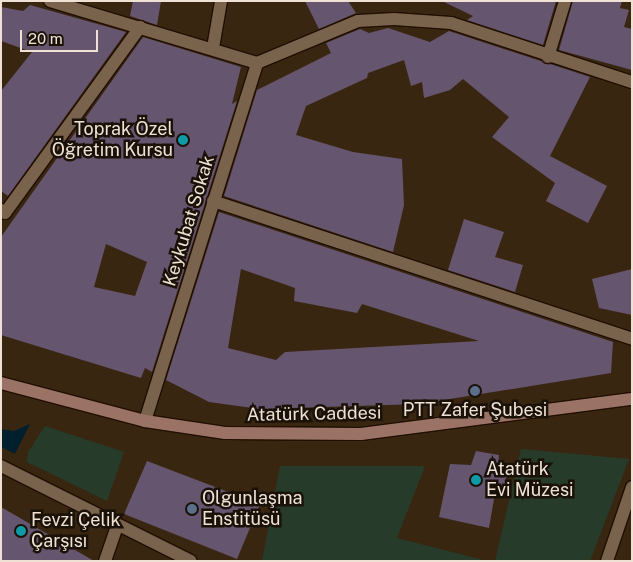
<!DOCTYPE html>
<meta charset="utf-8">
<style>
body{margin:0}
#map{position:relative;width:633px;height:562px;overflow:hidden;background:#392611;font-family:"Public Sans",sans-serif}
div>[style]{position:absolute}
.green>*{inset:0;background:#263b29}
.water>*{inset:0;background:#00202d}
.building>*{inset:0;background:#66556e}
.roads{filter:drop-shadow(1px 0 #200e00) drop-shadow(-1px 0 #200e00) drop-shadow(0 1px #200e00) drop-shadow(0 -1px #200e00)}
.street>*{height:12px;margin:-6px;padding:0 6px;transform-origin:6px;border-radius:6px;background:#7a634d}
.secondary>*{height:12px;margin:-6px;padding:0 6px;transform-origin:6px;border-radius:6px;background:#9a7366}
.dots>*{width:14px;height:14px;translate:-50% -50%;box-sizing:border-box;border:2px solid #1a1108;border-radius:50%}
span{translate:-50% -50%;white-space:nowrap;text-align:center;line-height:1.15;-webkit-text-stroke:5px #1a1108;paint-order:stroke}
.poi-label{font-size:18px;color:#efe2d5}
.right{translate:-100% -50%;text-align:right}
.left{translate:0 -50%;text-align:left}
.street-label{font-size:18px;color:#efe2d5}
.frame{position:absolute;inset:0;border:2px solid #efe2d5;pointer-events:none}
.scale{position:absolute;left:20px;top:30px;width:78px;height:22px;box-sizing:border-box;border:2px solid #efe2d5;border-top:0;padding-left:6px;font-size:15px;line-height:18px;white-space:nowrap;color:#efe2d5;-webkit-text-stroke:4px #1a1108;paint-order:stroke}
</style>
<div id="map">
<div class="green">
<div style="clip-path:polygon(45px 426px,124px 452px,107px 501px,27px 462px,28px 452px)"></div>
<div style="clip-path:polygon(521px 449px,629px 459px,590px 561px,495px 561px)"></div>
<div style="clip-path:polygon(280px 466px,425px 466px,397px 538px,487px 561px,262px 561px)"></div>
</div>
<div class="water">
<div style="clip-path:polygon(30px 424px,15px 454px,1px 447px,1px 429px,14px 431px)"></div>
</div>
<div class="building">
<div style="clip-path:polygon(133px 1px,161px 1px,157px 25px,130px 16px)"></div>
<div style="clip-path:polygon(305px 1px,348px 1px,356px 13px,319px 29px)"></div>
<div style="clip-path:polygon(442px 1px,556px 1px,543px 45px,467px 20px,473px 16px)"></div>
<div style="clip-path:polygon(573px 1px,622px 1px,620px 8px,629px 10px,624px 27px,632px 29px,632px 70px,559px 50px)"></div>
<div style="clip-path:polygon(30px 5px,126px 32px,8px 196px,1px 191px,1px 91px,32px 52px,1px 41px,1px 7px,23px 11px)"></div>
<div style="clip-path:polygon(388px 28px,430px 42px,449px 31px,590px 77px,550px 156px,607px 186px,588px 223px,546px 201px,555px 183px,492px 137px,509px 117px,463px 79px,450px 90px,424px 98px,422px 82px,411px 86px,404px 60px,368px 73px,367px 78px,306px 106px,296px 135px,353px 152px,402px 159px,404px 205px,393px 252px,224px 196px,257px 90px,331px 53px,326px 43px,360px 29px,369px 33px)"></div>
<div style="clip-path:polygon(evenodd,143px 37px,241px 67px,232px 104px,237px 101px,152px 372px,145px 368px,141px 378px,1px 335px,1px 237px,143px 37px,106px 244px,147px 262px,135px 296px,94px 287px,106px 244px)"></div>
<div style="clip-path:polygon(evenodd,219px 212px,613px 342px,611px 373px,419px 404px,260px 409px,209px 402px,166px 380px,219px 212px,241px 269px,295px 288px,294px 301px,357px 313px,362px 304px,479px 341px,285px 352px,276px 360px,228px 348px,241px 269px)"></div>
<div style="clip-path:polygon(464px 219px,504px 232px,495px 257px,523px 265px,515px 292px,448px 270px)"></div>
<div style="clip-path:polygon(632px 269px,632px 315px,599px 308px,592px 279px)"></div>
<div style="clip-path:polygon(476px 451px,499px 455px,498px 467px,507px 471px,504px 490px,495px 493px,489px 528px,439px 517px,450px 464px,471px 465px)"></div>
<div style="clip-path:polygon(147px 461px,260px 504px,237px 559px,124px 514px)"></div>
<div style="clip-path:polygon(1px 507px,94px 561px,1px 561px)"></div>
</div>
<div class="roads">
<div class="street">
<div style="left:50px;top:1px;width:216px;rotate:16.7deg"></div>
<div style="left:213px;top:48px;width:48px;rotate:-80.3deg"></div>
<div style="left:548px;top:57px;width:59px;rotate:-73.1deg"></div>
<div style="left:213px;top:201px;width:441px;rotate:18.2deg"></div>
<div style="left:1px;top:210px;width:5px;rotate:37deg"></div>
<div style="left:5px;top:213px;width:230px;rotate:-54deg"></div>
<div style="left:145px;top:421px;width:375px;rotate:-72.6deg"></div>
<div style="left:257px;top:63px;width:109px;rotate:-22.6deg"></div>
<div style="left:358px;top:21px;width:36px;rotate:-3deg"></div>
<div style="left:394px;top:19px;width:57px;rotate:4deg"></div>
<div style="left:451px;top:23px;width:190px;rotate:18.1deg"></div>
<div style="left:1px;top:466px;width:212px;rotate:26.6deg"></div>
<div style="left:105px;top:561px;width:37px;rotate:-71deg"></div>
<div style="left:607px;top:561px;width:78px;rotate:-71.3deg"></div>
</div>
<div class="secondary">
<div style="left:1px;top:383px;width:149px;rotate:14.8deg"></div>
<div style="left:145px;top:421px;width:81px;rotate:8.5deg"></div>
<div style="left:225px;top:433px;width:136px;rotate:0.4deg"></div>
<div style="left:361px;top:434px;width:273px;rotate:-7.4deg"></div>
</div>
</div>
<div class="dots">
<div style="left:183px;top:140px;background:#0f9aa8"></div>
<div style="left:475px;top:391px;background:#5c6f8a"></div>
<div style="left:476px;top:480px;background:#0f9aa8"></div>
<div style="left:192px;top:509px;background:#5c6f8a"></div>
<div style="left:21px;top:531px;background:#0f9aa8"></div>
</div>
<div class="poi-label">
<span class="right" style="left:173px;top:140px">Toprak Özel<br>Öğretim Kursu</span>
<span style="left:475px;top:410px">PTT Zafer Şubesi</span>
<span class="left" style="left:486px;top:480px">Atatürk<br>Evi Müzesi</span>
<span class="left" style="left:202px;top:509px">Olgunlaşma<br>Enstitüsü</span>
<span class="left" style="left:31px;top:531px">Fevzi Çelik<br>Çarşısı</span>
</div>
<div class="street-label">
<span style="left:189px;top:221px;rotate:-73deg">Keykubat Sokak</span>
<span style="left:314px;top:414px;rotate:-1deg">Atatürk Caddesi</span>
</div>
<div class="frame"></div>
<div class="scale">20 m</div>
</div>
